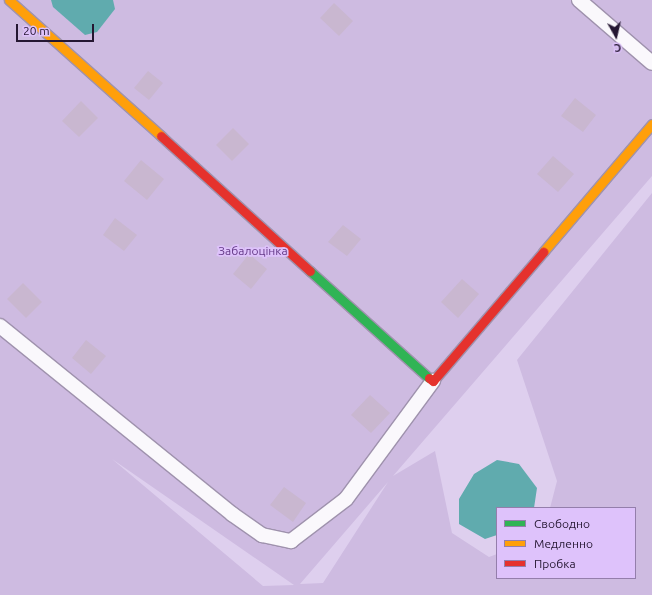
<!DOCTYPE html>
<meta charset="utf-8">
<style>
body{margin:0}
#map{position:relative;width:652px;height:595px;overflow:hidden;background:#decfee;font-family:Ubuntu,sans-serif}
div>[style]{position:absolute}
.green>*{inset:0;background:#cebbe1}
.water>*{inset:0;background:#60abae}
.building>*{inset:0;background:#c9b7d0}
.roads{filter:drop-shadow(1px 0 #9f92ad) drop-shadow(-1px 0 #9f92ad) drop-shadow(0 1px #9f92ad) drop-shadow(0 -1px #9f92ad)}
.lane>*{height:14px;margin:-7px;padding:0 7px;transform-origin:7px;border-radius:7px;background:#faf8fc}
.fast>*{height:9px;margin:-4.5px;padding:0 4.5px;transform-origin:4.5px;border-radius:4.5px;background:#30b455}
.slow>*{height:9px;margin:-4.5px;padding:0 4.5px;transform-origin:4.5px;border-radius:4.5px;background:#ff9f0a}
.jam>*{height:9px;margin:-4.5px;padding:0 4.5px;transform-origin:4.5px;border-radius:4.5px;background:#e5322d}
span{translate:-50% -50%;white-space:nowrap;text-align:center;line-height:1.15;-webkit-text-stroke:3.5px #dec2fb;paint-order:stroke}
.park-label{font-size:12px;color:#643987}
.legend{position:absolute;left:496px;top:507px;width:140px;height:72px;box-sizing:border-box;background:#dec2fb;border:1px solid #947eab;margin:0;padding:5px 7px;list-style:none;font-size:12px;color:#251732}
.legend li{display:flex;align-items:center;gap:8px;height:20px}
.legend b{width:20px;border:1px solid #947eab}
.north{position:absolute;left:596px;top:16px;width:40px;height:40px;-webkit-text-stroke:3px #dec2fb;paint-order:stroke;rotate:172deg;font-size:11px;font-weight:700;line-height:16px;text-align:center;color:#251732}
.north::after{content:'';display:block;margin:auto;width:14px;height:18px;background:#251732;clip-path:polygon(50% 0,100% 100%,50% 72%,0 100%)}
.scale{position:absolute;left:16px;top:24px;width:78px;height:18px;box-sizing:border-box;border:2px solid #251732;border-top:0;padding-left:5px;font-size:12px;line-height:14px;white-space:nowrap;color:#251732;-webkit-text-stroke:3px #dec2fb;paint-order:stroke}
</style>
<div id="map">
<div class="green">
<div style="clip-path:polygon(evenodd,0 0,652px 0,652px 176px,393px 476px,435px 451px,452px 533px,489px 557px,497px 554px,497px 578px,635px 578px,635px 508px,550px 508px,557px 481px,517px 360px,652px 193px,652px 595px,0 595px,0 0,112px 459px,294px 585px,263px 586px,112px 459px,0 0,388px 482px,323px 583px,300px 584px,388px 482px)"></div>
</div>
<div class="water">
<div style="clip-path:polygon(51px 0,113px 0,115px 9px,97px 32px,85px 35px,53px 7px)"></div>
<div style="clip-path:polygon(497px 460px,519px 464px,537px 488px,534px 508px,497px 508px,497px 535px,485px 539px,459px 524px,459px 499px,474px 474px)"></div>
</div>
<div class="building">
<div style="clip-path:polygon(334px 3px,353px 21px,339px 36px,320px 18px)"></div>
<div style="clip-path:polygon(148px 71px,163px 83px,149px 100px,134px 88px)"></div>
<div style="clip-path:polygon(575px 98px,596px 115px,583px 132px,561px 116px)"></div>
<div style="clip-path:polygon(81px 101px,98px 118px,79px 137px,62px 121px)"></div>
<div style="clip-path:polygon(233px 128px,249px 144px,232px 161px,216px 145px)"></div>
<div style="clip-path:polygon(553px 156px,574px 174px,558px 192px,537px 174px)"></div>
<div style="clip-path:polygon(141px 160px,164px 179px,147px 200px,124px 181px)"></div>
<div style="clip-path:polygon(115px 218px,137px 235px,124px 251px,103px 235px)"></div>
<div style="clip-path:polygon(343px 225px,361px 239px,347px 256px,328px 242px)"></div>
<div style="clip-path:polygon(249px 254px,267px 269px,251px 289px,233px 274px)"></div>
<div style="clip-path:polygon(462px 279px,479px 294px,458px 318px,441px 302px)"></div>
<div style="clip-path:polygon(23px 283px,42px 302px,26px 318px,7px 299px)"></div>
<div style="clip-path:polygon(86px 340px,106px 356px,91px 374px,72px 358px)"></div>
<div style="clip-path:polygon(370px 395px,390px 413px,371px 433px,351px 415px)"></div>
<div style="clip-path:polygon(284px 487px,306px 503px,293px 522px,270px 505px)"></div>
</div>
<div class="roads">
<div class="lane">
<div style="left:579px;top:0;width:96px;rotate:40.8deg"></div>
<div style="left:0;top:326px;width:299px;rotate:39deg"></div>
<div style="left:232px;top:514px;width:37px;rotate:35deg"></div>
<div style="left:262px;top:535px;width:30px;rotate:12deg"></div>
<div style="left:291px;top:541px;width:69px;rotate:-37.4deg"></div>
<div style="left:346px;top:499px;width:147px;rotate:-53.6deg"></div>
</div>
<div class="fast">
<div style="left:310px;top:271px;width:160px;rotate:42deg"></div>
</div>
<div class="slow">
<div style="left:9px;top:0;width:204px;rotate:41.8deg"></div>
<div style="left:543px;top:252px;width:168px;rotate:-49.6deg"></div>
</div>
<div class="jam">
<div style="left:161px;top:136px;width:201px;rotate:42.2deg"></div>
<div style="left:429px;top:378px;width:5px;rotate:37deg"></div>
<div style="left:433px;top:381px;width:170px;rotate:-49.5deg"></div>
</div>
</div>
<div class="park-label">
<span style="left:253px;top:251px">Забалоцінка</span>
</div>
<ul class="legend">
<li><b style="height:5px;background:#30b455"></b>Свободно</li>
<li><b style="height:5px;background:#ff9f0a"></b>Медленно</li>
<li><b style="height:5px;background:#e5322d"></b>Пробка</li>
</ul>
<div class="north">С</div>
<div class="scale">20 m</div>
</div>
